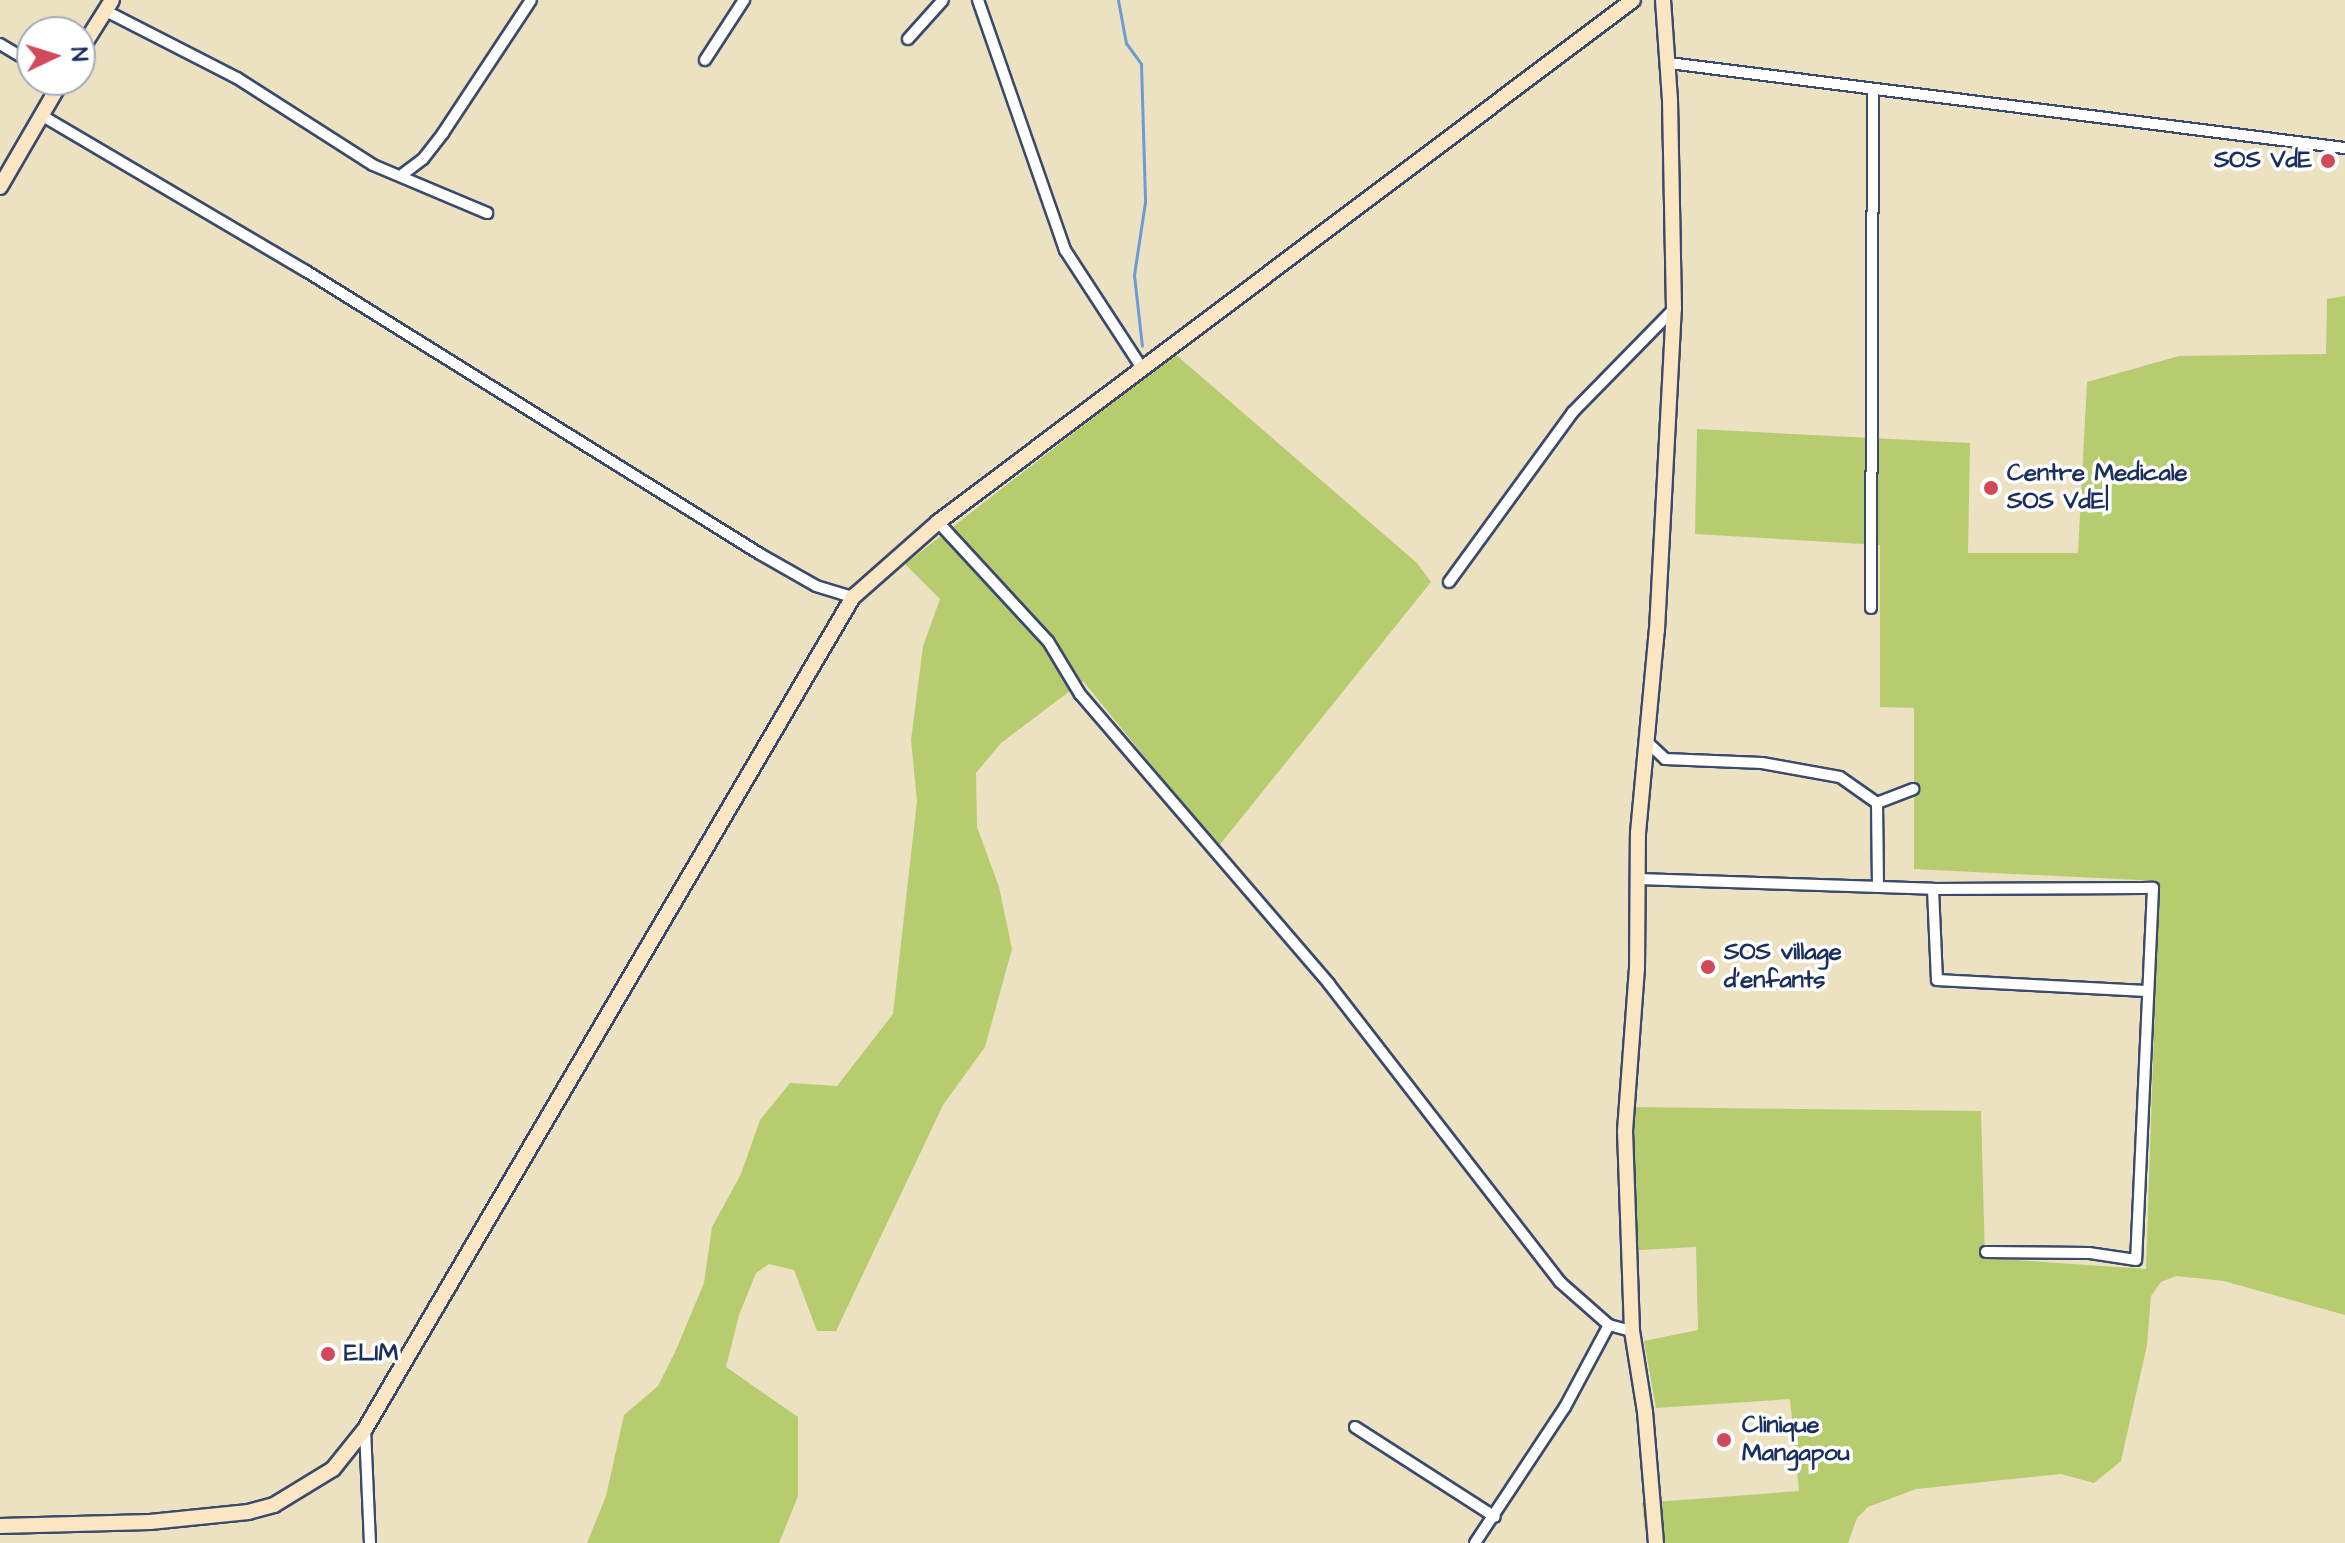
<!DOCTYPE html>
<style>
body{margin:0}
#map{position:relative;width:2345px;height:1543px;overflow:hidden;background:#ece2c1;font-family:"Architects Daughter",sans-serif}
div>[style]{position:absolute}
.green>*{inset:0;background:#b7cb6f}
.stream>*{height:3px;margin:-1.5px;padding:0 1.5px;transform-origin:1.5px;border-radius:1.5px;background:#6b9cd5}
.roads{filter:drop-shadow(2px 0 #3a4a6d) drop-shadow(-2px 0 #3a4a6d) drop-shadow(0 2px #3a4a6d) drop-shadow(0 -2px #3a4a6d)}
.street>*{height:10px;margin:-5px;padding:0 5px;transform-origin:5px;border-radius:5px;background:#fff}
.secondary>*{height:14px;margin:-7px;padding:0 7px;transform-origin:7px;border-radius:7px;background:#fbe6c4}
.dots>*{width:22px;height:22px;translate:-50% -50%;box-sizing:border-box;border:4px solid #fff;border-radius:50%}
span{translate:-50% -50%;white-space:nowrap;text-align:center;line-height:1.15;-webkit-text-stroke:7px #fff;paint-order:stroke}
.poi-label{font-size:24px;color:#1b2f5e;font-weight:700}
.right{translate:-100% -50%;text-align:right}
.left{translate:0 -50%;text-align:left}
.north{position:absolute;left:16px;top:16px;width:80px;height:80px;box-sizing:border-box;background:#fff;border:2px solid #a4acbf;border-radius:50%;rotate:86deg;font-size:22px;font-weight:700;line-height:32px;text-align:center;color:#1b2f5e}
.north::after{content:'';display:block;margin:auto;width:28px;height:36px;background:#d1495b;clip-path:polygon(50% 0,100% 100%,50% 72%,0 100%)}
</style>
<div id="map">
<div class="green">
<div style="clip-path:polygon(2345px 296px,2345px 1315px,2224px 1281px,2176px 1276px,2161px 1282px,2151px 1296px,2147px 1345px,2121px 1461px,2094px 1483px,2061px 1474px,1916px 1489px,1868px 1507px,1857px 1518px,1848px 1543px,1647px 1543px,1642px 1503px,1799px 1491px,1790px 1399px,1656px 1408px,1644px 1341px,1698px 1330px,1696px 1247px,1622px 1251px,1620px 1155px,1627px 1107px,1981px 1111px,1985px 1258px,2146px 1269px,2159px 881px,1914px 869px,1914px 708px,1880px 707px,1880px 545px,1695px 534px,1697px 429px,1970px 443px,1968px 553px,2078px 553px,2087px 382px,2179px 356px,2326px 354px,2327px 299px)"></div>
<div style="clip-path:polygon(1175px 354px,1417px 563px,1431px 582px,1218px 847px,1083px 681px,1001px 743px,976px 773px,977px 827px,999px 887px,1012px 949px,985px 1047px,943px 1105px,836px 1331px,817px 1331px,794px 1270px,769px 1264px,756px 1273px,739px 1315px,726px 1367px,798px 1417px,798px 1496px,779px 1543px,587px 1543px,606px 1496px,624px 1415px,658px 1386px,676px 1350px,704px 1283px,712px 1227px,741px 1174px,760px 1120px,790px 1083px,837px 1086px,893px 1014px,917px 801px,911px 740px,923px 646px,940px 599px,905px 564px)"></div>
</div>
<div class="stream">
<div style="left:1118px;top:0;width:44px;rotate:79.5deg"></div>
<div style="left:1126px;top:43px;width:26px;rotate:54deg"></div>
<div style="left:1141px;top:64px;width:138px;rotate:88.3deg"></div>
<div style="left:1145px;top:202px;width:74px;rotate:98.6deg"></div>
<div style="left:1134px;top:275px;width:71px;rotate:83.6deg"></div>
</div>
<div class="roads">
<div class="street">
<div style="left:978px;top:0;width:265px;rotate:70.8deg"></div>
<div style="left:1065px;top:250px;width:141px;rotate:56.9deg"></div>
<div style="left:106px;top:11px;width:147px;rotate:27.1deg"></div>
<div style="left:237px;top:78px;width:161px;rotate:32.6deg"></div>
<div style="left:373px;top:165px;width:124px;rotate:22.8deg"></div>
<div style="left:908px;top:39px;width:52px;rotate:-48.1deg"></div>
<div style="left:0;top:44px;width:37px;rotate:31deg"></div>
<div style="left:705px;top:60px;width:72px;rotate:-57deg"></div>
<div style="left:1669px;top:63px;width:681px;rotate:7.17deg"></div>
<div style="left:41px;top:115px;width:308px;rotate:30.5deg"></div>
<div style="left:306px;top:271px;width:535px;rotate:31.94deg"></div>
<div style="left:760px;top:554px;width:64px;rotate:29.7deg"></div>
<div style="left:816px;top:586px;width:39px;rotate:17deg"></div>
<div style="left:403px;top:174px;width:25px;rotate:-37deg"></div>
<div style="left:423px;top:159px;width:33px;rotate:-52deg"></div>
<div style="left:443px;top:133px;width:159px;rotate:-56.5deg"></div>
<div style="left:938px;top:522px;width:162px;rotate:47.3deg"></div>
<div style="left:1048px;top:641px;width:62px;rotate:58.9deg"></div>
<div style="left:1080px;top:694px;width:382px;rotate:49.3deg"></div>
<div style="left:1329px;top:984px;width:377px;rotate:52.2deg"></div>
<div style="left:1560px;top:1282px;width:65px;rotate:41.3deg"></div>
<div style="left:1609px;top:1325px;width:24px;rotate:15deg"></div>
<div style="left:1449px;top:582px;width:210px;rotate:-53.9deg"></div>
<div style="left:1573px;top:412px;width:144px;rotate:-45.6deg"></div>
<div style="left:1871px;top:608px;width:517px;rotate:-89.78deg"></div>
<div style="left:1646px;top:741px;width:26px;rotate:43deg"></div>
<div style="left:1665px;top:759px;width:97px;rotate:2.4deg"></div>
<div style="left:1762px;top:763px;width:79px;rotate:10.2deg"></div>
<div style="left:1840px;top:777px;width:45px;rotate:35.1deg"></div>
<div style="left:1877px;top:803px;width:84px;rotate:89.3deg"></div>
<div style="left:1877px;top:803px;width:39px;rotate:-21deg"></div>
<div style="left:1638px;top:879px;width:295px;rotate:1.9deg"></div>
<div style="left:1933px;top:889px;width:220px;rotate:-0.3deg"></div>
<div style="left:2153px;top:888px;width:372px;rotate:92.6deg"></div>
<div style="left:2136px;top:1260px;width:48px;rotate:-171.5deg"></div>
<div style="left:2089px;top:1253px;width:103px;rotate:-179.4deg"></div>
<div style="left:1933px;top:889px;width:91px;rotate:87.5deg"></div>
<div style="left:1937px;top:980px;width:209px;rotate:3deg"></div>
<div style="left:1355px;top:1427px;width:166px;rotate:32.7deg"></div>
<div style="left:365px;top:1429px;width:114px;rotate:87.5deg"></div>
<div style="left:1475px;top:1543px;width:163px;rotate:-56.5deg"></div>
<div style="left:1565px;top:1407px;width:93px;rotate:-61.8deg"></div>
</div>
<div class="secondary">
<div style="left:80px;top:51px;width:60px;rotate:-57.9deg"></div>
<div style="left:0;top:187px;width:124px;rotate:-59.9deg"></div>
<div style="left:0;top:1526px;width:150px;rotate:-1.5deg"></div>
<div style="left:150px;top:1522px;width:99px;rotate:-5.8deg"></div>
<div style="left:248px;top:1512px;width:27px;rotate:-15deg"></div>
<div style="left:274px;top:1505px;width:69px;rotate:-31.4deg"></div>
<div style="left:333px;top:1469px;width:51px;rotate:-51.3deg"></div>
<div style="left:365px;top:1429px;width:965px;rotate:-59.61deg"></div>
<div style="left:853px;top:597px;width:113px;rotate:-41.4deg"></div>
<div style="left:938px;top:522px;width:869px;rotate:-36.91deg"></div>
<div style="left:1656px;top:1543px;width:131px;rotate:-94.8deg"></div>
<div style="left:1645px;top:1412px;width:82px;rotate:-99.1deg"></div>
<div style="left:1632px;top:1331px;width:200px;rotate:-92deg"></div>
<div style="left:1625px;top:1131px;width:162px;rotate:-85.8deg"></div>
<div style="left:1637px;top:969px;width:136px;rotate:-89.6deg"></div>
<div style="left:1638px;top:833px;width:204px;rotate:-84.7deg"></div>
<div style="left:1657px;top:630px;width:321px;rotate:-87deg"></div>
<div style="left:1674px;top:309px;width:209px;rotate:-91.1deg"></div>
<div style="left:1670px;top:100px;width:100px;rotate:-94deg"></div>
</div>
</div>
<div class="dots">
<div style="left:2328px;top:161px;background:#d1495b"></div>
<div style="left:1991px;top:488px;background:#d1495b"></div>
<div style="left:1708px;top:967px;background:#d1495b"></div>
<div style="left:328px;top:1354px;background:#d1495b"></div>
<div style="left:1724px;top:1440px;background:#d1495b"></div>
</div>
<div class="poi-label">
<span class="right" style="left:2312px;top:161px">SOS VdE</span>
<span class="left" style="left:2007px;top:488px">Centre Medicale<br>SOS VdE|</span>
<span class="left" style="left:1724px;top:967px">SOS village<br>d'enfants</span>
<span class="left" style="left:344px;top:1354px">ELIM</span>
<span class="left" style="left:1742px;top:1440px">Clinique<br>Mangapou</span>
</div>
<div class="north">N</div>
</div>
